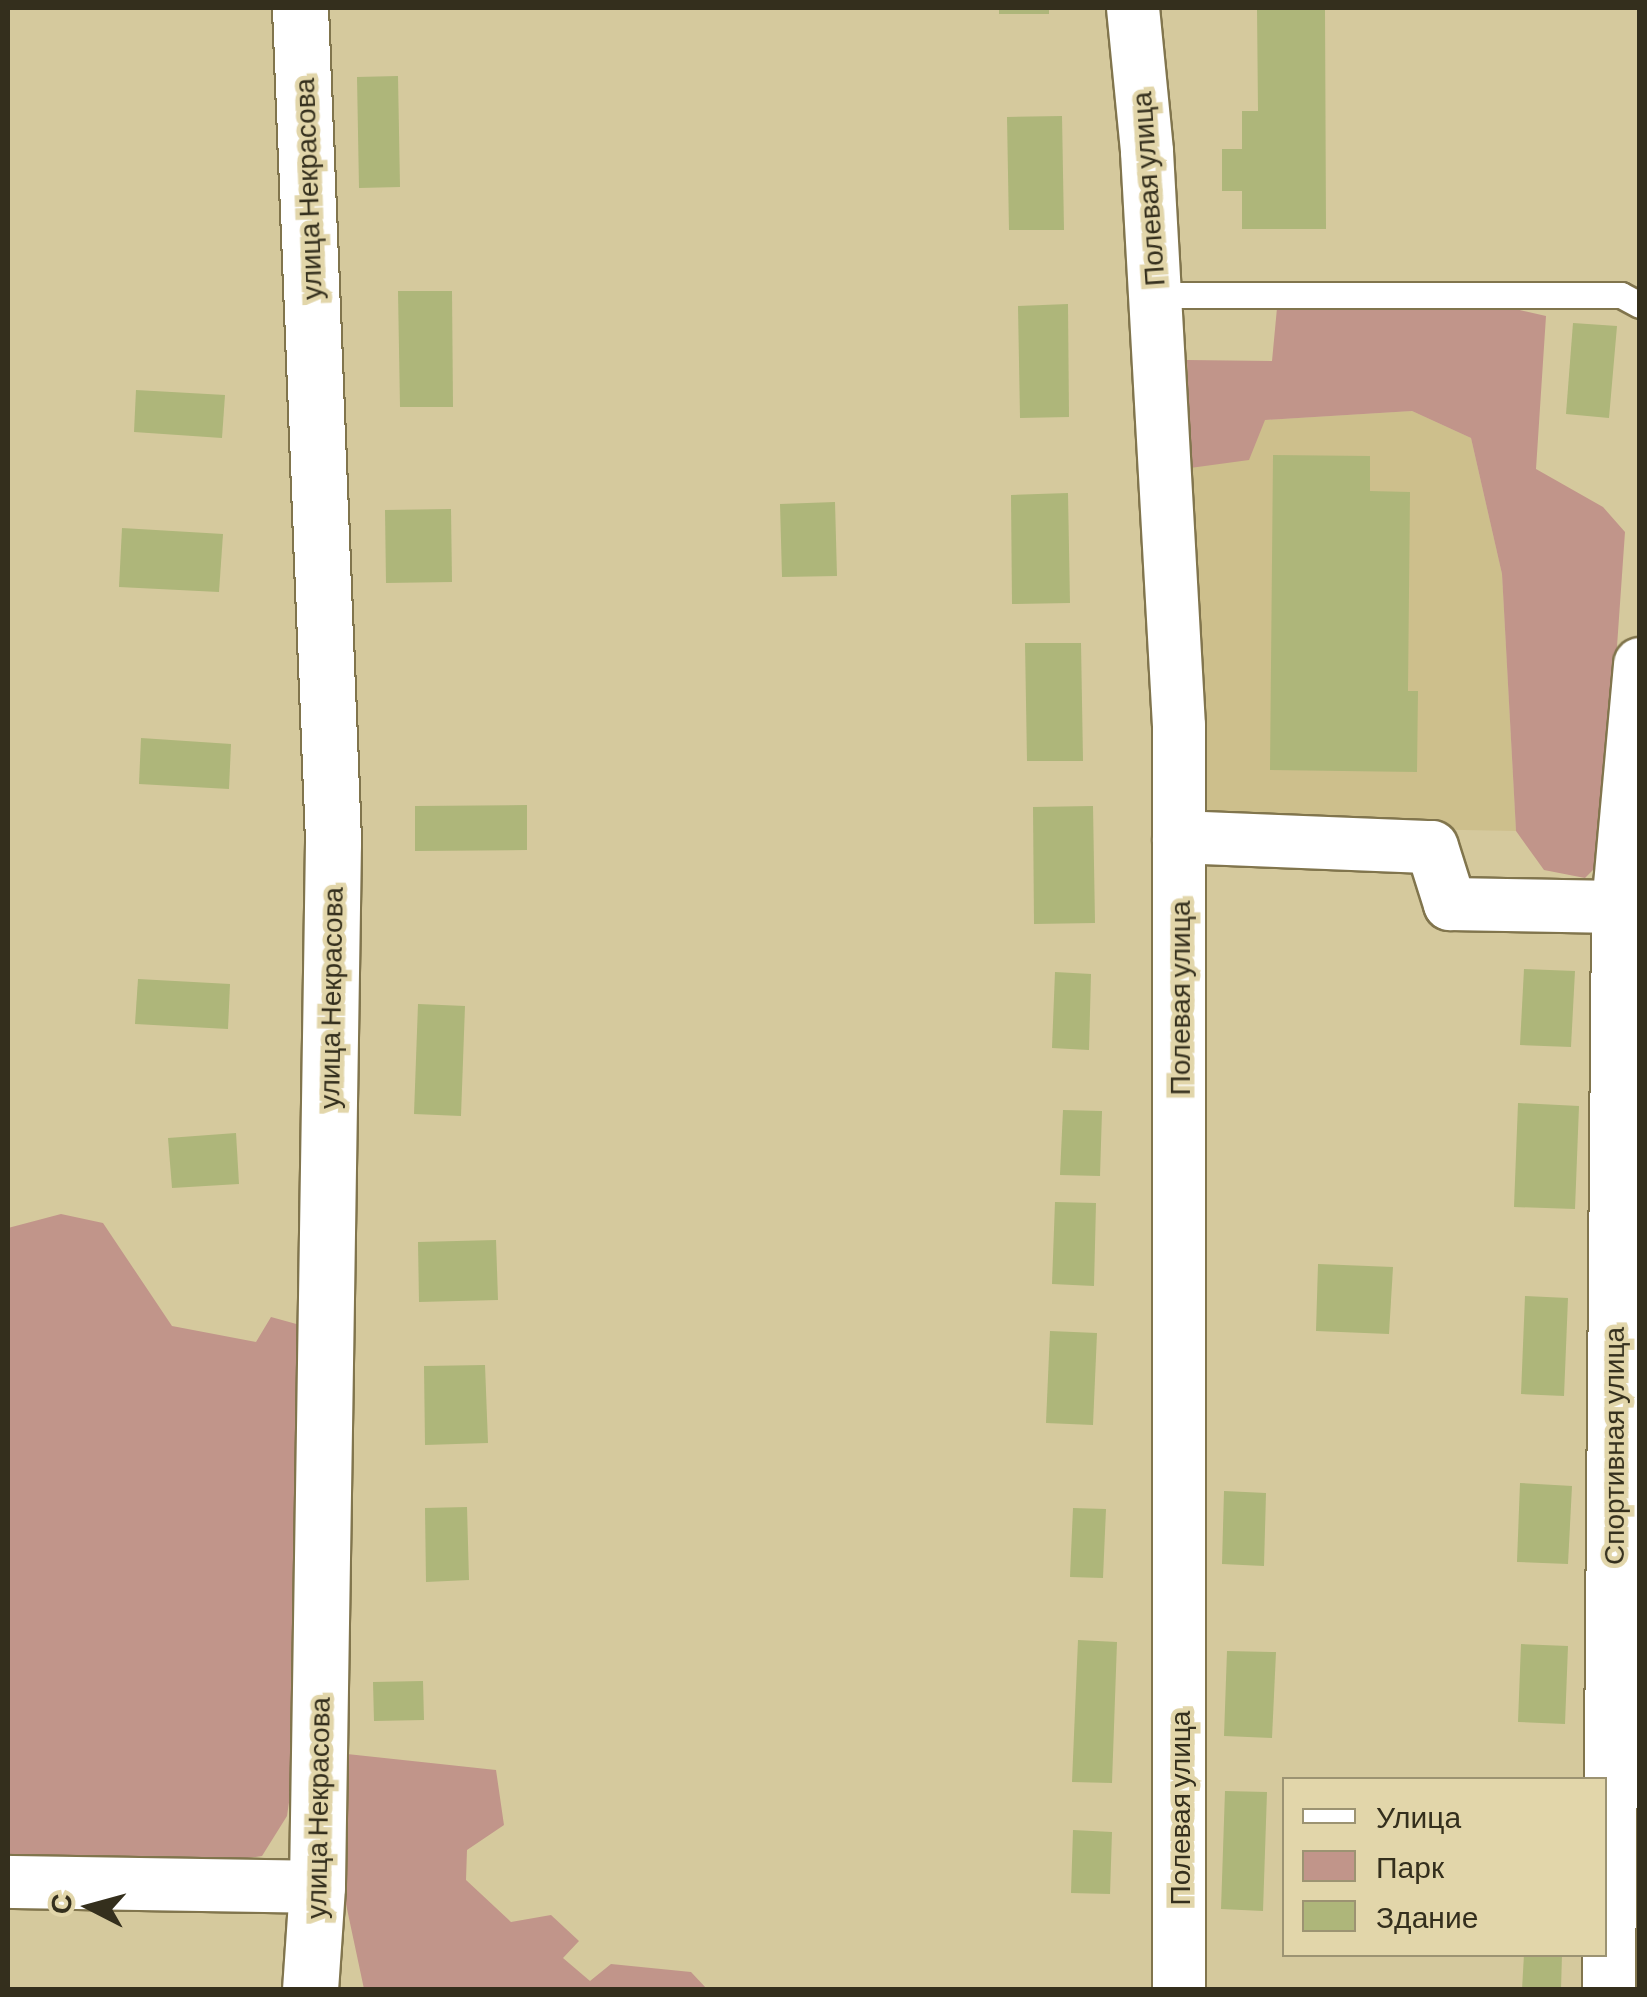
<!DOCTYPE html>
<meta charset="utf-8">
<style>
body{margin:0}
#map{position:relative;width:1647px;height:1997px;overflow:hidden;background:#d5c99d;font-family:Barlow,sans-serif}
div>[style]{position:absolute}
.built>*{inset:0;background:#cdbf8c}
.green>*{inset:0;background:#c1958a}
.building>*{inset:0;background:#aeb67a}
.roads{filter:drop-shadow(2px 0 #81754d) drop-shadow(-2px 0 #81754d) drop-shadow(0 2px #81754d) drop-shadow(0 -2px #81754d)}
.lane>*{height:25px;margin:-12.5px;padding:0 12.5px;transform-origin:12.5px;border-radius:12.5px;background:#fff}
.street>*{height:52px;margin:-26px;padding:0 26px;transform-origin:26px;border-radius:26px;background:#fff}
.secondary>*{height:55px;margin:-27.5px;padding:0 27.5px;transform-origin:27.5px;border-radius:27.5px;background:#fff}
span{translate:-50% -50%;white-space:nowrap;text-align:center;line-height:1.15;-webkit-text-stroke:9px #e2d6aa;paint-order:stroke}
.street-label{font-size:28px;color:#342f1d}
.frame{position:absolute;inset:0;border:10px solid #342f1d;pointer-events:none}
.legend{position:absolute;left:1282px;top:1777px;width:325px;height:180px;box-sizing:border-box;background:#e2d6aa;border:2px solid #9c9372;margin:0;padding:12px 18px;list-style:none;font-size:30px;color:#342f1d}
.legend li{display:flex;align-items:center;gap:20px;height:50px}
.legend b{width:50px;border:2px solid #9c9372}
.north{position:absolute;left:40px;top:1857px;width:100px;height:100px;-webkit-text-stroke:8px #e2d6aa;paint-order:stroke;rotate:276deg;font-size:28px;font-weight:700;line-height:40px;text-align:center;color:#342f1d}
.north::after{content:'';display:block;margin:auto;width:35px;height:45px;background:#342f1d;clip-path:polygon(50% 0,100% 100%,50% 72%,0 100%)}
</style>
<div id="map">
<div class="built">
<div style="clip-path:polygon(1412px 411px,1471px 438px,1502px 574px,1516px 831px,1200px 825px,1190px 468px,1264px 420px)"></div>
</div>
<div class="green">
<div style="clip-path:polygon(1277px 308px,1511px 308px,1546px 316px,1536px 469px,1603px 507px,1625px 532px,1602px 861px,1585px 878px,1544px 870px,1516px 831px,1502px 574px,1471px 438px,1412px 411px,1265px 420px,1249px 460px,1190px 468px,1187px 360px,1272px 361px)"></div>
<div style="clip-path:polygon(61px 1214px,103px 1223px,172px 1326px,256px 1342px,271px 1317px,300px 1325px,297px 1581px,291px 1663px,294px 1768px,287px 1816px,262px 1856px,207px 1864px,8px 1854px,8px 1228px)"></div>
<div style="clip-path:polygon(347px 1754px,496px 1770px,504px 1825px,467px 1850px,466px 1880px,511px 1922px,551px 1915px,579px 1941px,563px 1958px,590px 1981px,611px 1964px,691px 1972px,707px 1989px,364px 1989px,343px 1890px)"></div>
</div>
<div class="building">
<div style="clip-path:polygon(999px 8px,1049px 8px,1049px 14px,999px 14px)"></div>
<div style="clip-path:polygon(1257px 8px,1325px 8px,1326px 229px,1242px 229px,1242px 191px,1222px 191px,1222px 149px,1242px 149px,1242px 111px,1258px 111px)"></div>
<div style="clip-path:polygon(398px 76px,400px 187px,359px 188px,357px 77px)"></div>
<div style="clip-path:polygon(1062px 116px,1064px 230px,1009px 230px,1007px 117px)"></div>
<div style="clip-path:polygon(398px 291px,452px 291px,453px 407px,400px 407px)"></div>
<div style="clip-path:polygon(1068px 304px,1069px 417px,1020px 418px,1018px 306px)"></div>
<div style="clip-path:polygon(1573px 323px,1617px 326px,1609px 418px,1566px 414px)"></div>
<div style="clip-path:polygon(136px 390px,225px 395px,222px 438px,134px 432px)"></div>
<div style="clip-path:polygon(1273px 455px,1370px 456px,1370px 491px,1410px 492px,1408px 691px,1418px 691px,1417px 772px,1270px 770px)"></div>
<div style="clip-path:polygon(1068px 493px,1070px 603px,1012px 604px,1011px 495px)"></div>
<div style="clip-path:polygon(835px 502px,837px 576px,782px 577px,780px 504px)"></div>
<div style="clip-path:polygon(451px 509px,452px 582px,386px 583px,385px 510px)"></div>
<div style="clip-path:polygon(122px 528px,223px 534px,219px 592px,119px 587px)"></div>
<div style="clip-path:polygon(1025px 643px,1081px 643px,1083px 761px,1027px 761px)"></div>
<div style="clip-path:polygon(141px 738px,231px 744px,229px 789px,139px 784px)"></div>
<div style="clip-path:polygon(527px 805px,527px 850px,415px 851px,415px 806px)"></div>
<div style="clip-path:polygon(1093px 806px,1095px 923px,1034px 924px,1033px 807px)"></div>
<div style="clip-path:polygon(1524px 969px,1575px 971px,1571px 1047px,1520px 1045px)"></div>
<div style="clip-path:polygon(1055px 972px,1091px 974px,1089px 1050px,1052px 1048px)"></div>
<div style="clip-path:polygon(138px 979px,230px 984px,228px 1029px,135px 1024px)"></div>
<div style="clip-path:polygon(418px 1004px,465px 1006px,461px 1116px,414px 1114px)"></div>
<div style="clip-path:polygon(1518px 1103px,1579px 1106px,1575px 1209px,1514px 1207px)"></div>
<div style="clip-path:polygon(1063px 1110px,1102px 1111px,1100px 1176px,1060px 1175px)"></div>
<div style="clip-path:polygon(236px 1133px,239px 1184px,172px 1188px,168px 1138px)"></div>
<div style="clip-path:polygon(1055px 1202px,1096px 1203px,1094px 1286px,1052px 1284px)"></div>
<div style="clip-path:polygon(496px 1240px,498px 1300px,419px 1302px,418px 1242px)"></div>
<div style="clip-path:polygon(1318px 1264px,1393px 1267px,1389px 1334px,1316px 1331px)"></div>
<div style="clip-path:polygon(1525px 1296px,1568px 1298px,1564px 1396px,1521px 1394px)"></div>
<div style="clip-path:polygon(1050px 1331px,1097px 1333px,1093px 1425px,1046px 1423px)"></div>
<div style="clip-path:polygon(485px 1365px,488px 1443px,425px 1445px,424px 1366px)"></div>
<div style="clip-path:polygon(1520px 1483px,1572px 1486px,1568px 1564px,1517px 1562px)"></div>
<div style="clip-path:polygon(1224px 1491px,1266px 1493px,1264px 1566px,1222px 1564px)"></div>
<div style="clip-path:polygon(467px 1507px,469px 1580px,426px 1582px,425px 1508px)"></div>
<div style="clip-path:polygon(1073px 1508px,1106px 1509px,1103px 1578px,1070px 1577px)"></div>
<div style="clip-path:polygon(1078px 1640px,1117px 1642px,1112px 1783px,1072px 1782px)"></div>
<div style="clip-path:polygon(1521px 1644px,1568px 1646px,1565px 1724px,1518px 1722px)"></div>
<div style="clip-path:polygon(1227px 1651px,1276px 1652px,1272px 1738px,1224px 1736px)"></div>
<div style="clip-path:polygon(423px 1681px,424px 1720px,374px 1721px,373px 1682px)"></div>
<div style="clip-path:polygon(1225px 1791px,1267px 1792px,1263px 1911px,1221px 1909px)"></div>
<div style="clip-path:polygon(1073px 1830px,1112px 1832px,1110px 1894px,1071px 1893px)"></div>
<div style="clip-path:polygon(1524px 1954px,1562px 1954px,1561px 1990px,1522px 1990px)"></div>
</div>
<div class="roads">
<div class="lane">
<div style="left:1154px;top:295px;width:467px"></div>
<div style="left:1621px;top:295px;width:21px;rotate:28deg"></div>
</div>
<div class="street">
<div style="left:1133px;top:8px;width:145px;rotate:84.4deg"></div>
<div style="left:1147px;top:152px;width:575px;rotate:86.81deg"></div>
<div style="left:1179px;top:726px;width:1264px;rotate:90deg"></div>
<div style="left:1179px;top:837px;width:253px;rotate:2.3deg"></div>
<div style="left:1432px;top:847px;width:60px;rotate:72.5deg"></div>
<div style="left:1450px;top:904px;width:168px;rotate:1deg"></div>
<div style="left:8px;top:1882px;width:309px;rotate:0.9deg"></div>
<div style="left:1609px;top:1990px;width:1083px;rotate:-89.52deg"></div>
<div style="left:1618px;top:907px;width:244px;rotate:-84.8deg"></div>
</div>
<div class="secondary">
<div style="left:300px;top:8px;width:835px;rotate:87.73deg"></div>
<div style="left:333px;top:842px;width:1045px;rotate:90.88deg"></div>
<div style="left:317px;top:1887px;width:103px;rotate:93.9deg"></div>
</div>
</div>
<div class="street-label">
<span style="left:307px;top:189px;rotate:-92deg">улица Некрасова</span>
<span style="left:1147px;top:189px;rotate:-94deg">Полевая улица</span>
<span style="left:330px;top:998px;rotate:-89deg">улица Некрасова</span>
<span style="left:1179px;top:998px;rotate:-90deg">Полевая улица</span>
<span style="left:1613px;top:1446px;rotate:-90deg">Спортивная улица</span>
<span style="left:317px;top:1808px;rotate:-89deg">улица Некрасова</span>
<span style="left:1179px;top:1808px;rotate:-90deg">Полевая улица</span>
</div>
<div class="frame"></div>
<ul class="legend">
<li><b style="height:12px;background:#fff"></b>Улица</li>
<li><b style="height:28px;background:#c1958a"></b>Парк</li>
<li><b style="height:28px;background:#aeb67a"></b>Здание</li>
</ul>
<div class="north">С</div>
</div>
